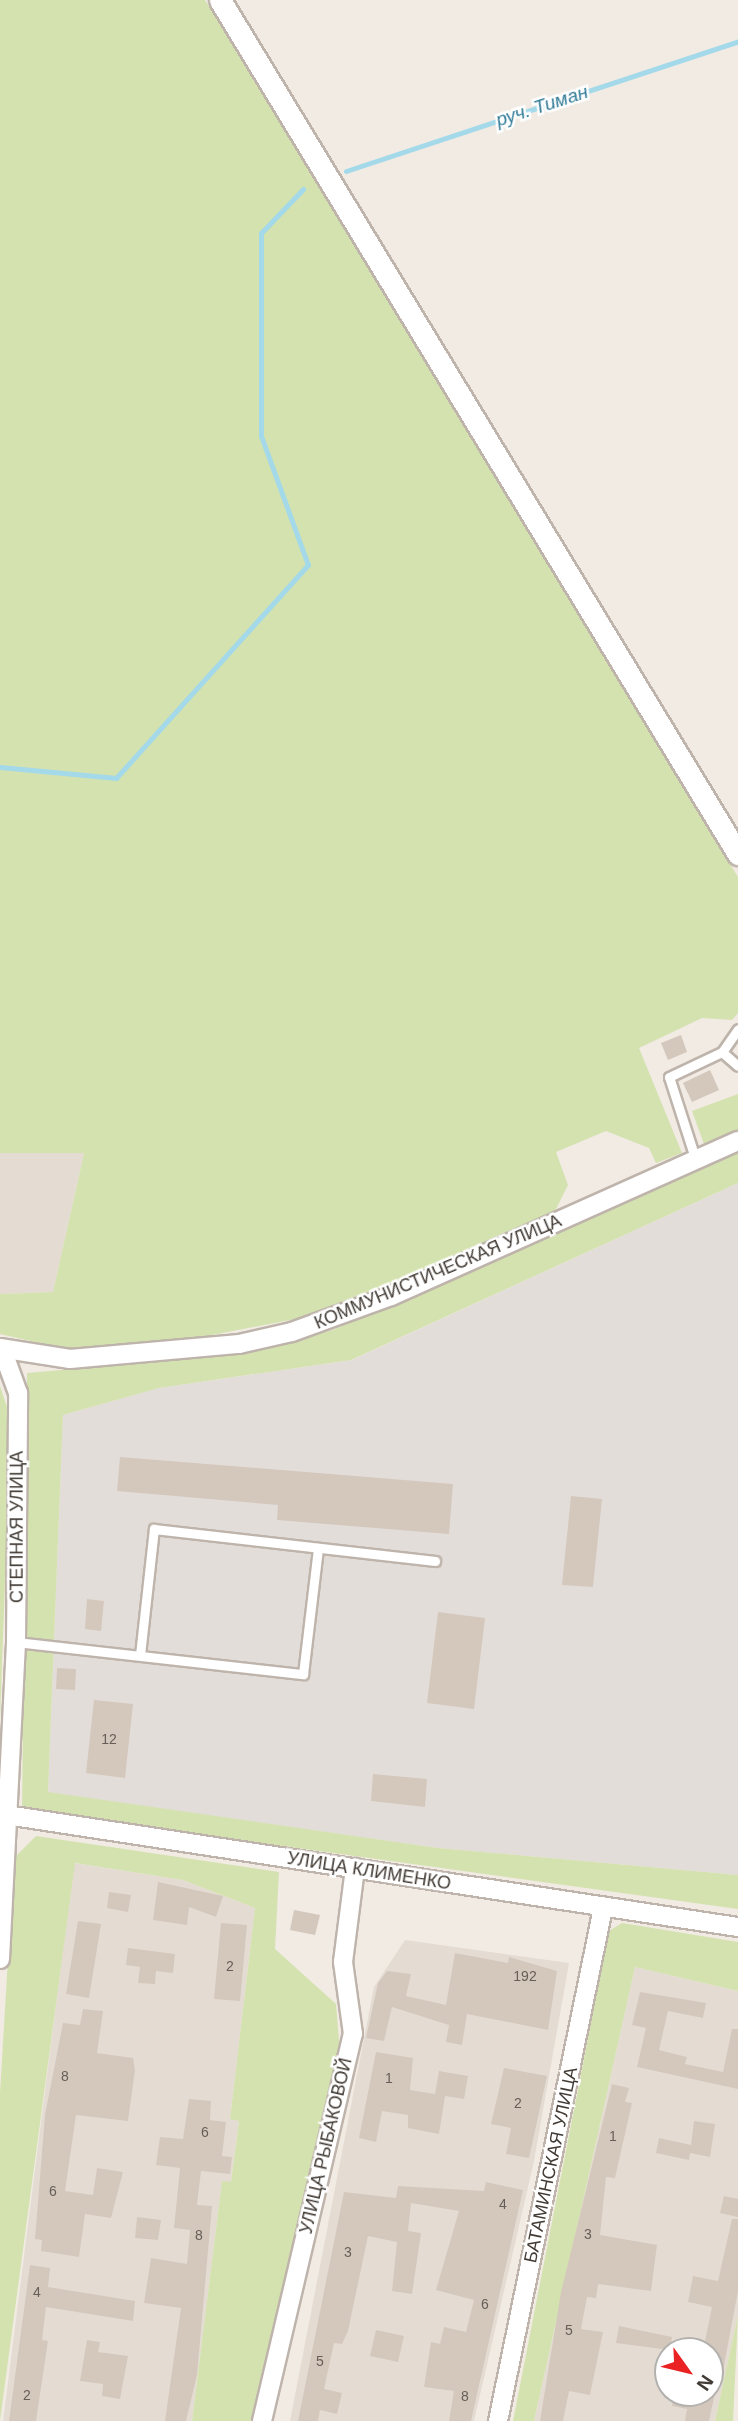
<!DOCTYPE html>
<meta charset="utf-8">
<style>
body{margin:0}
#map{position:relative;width:738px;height:2421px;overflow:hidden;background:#f1ebe4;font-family:Helvetica,sans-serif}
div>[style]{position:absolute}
.residential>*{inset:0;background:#e4dcd3}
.industrial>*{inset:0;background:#e3ddd9}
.green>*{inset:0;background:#d4e2af}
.stream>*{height:5px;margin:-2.5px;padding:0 2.5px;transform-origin:2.5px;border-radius:2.5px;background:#a4d9ea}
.building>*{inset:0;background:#d4c8bd}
.roads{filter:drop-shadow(2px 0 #beb4ab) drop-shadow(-2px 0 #beb4ab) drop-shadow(0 2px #beb4ab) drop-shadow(0 -2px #beb4ab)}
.service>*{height:9px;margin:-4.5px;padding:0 4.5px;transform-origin:4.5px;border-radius:4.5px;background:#fff}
.minor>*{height:18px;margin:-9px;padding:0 9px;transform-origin:9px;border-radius:9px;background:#fff}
.tertiary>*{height:21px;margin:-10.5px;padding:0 10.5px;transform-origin:10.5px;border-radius:10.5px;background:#fff}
span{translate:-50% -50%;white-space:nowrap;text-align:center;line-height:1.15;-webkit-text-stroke:5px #fff;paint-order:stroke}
.number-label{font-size:14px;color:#665e57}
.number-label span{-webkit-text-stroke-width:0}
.street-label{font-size:18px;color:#423b35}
.water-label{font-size:19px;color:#327c97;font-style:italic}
.north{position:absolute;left:654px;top:2337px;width:70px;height:70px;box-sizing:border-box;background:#fff;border:2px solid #b3b1ae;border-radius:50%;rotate:124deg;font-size:19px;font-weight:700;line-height:28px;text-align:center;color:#423b35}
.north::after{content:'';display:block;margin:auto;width:24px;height:32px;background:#ea2224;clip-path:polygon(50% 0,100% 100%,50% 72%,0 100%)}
</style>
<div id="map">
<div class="residential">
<div style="clip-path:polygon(0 1153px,84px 1153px,53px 1292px,0 1294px)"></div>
<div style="clip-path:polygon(74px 1863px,183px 1880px,255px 1908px,230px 2119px,239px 2120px,231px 2182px,222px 2182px,192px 2421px,3px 2421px)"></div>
<div style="clip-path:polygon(405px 1940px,569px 1963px,534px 2161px,474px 2421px,290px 2421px,374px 1987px)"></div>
<div style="clip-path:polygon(evenodd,635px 1967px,738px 1991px,738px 2315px,715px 2421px,534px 2421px,635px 1967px,668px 2351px,710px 2351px,710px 2393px,668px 2393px,668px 2351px)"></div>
</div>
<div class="industrial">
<div style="clip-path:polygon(738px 1183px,738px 1875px,438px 1848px,48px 1793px,63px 1415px,159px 1388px,352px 1360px)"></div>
</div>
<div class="green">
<div style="clip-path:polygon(0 0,205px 0,738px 877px,738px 1013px,732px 1020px,702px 1018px,639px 1048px,682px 1153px,656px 1163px,649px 1148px,606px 1131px,556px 1152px,568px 1185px,554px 1213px,311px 1316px,166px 1344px,66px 1349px,0 1334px,0 1294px,53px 1292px,84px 1153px,0 1153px)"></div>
<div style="clip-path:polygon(738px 1094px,738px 1132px,705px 1147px,692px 1111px)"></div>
<div style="clip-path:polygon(738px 1150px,738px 1183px,351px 1360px,159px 1388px,63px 1415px,48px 1792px,438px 1848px,738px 1875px,738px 1909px,22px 1810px,27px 1373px,233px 1355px,333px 1330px)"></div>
<div style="clip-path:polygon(0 1386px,7px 1407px,7px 1527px,0 1719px)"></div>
<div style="clip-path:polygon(36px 1836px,279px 1872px,275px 1949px,336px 2004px,340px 2052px,256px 2421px,192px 2421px,222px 2181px,231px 2182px,239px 2121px,230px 2119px,255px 1908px,183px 1880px,75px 1863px,0 2421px,0 2093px,14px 1858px)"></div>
<div style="clip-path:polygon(622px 1923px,738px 1942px,738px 1991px,635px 1967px,534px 2421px,513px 2421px,609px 1931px)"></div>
<div style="clip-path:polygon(738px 2315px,733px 2421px,715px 2421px)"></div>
</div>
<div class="stream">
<div style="left:346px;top:171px;width:413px;rotate:-18.3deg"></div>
<div style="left:0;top:767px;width:117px;rotate:5.4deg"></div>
<div style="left:116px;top:778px;width:287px;rotate:-48deg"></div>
<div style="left:308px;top:565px;width:137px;rotate:-110deg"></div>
<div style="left:261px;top:436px;width:203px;rotate:-90deg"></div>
<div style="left:261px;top:233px;width:61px;rotate:-46.3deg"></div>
</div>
<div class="building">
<div style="clip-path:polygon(681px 1035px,687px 1052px,668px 1060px,661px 1043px)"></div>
<div style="clip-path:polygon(710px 1070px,719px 1090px,692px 1102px,683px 1083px)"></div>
<div style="clip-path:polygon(120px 1457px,453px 1484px,449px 1534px,277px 1520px,278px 1505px,117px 1491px)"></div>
<div style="clip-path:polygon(571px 1496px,602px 1499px,593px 1587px,562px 1585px)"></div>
<div style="clip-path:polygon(87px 1599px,104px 1601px,101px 1631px,85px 1629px)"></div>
<div style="clip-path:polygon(438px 1612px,485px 1618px,474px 1709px,427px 1703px)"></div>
<div style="clip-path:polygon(57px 1668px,76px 1669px,75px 1690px,56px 1689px)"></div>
<div style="clip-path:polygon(94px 1700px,133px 1704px,125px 1778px,86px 1773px)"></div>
<div style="clip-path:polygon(373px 1774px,427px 1779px,425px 1807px,371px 1801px)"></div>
<div style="clip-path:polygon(158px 1882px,223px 1896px,216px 1917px,189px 1907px,187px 1925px,153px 1920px)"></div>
<div style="clip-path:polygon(109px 1892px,131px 1895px,128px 1912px,107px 1908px)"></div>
<div style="clip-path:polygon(294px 1910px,320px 1915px,315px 1935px,290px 1930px)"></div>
<div style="clip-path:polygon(78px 1921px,101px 1924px,89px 1998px,66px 1994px)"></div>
<div style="clip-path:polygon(221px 1923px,247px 1925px,240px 2001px,214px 1999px)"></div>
<div style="clip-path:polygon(128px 1948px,175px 1954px,173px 1973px,156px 1971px,155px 1984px,138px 1983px,140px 1967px,126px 1965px)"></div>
<div style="clip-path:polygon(455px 1953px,508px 1963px,509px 1957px,557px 1971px,548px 2030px,467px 2014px,462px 2045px,446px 2042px,449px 2025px,392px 2007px,384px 2041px,366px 2038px,378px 1983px,387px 1971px,411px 1974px,406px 1996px,446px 2005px)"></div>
<div style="clip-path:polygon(640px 1992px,706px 2003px,703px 2018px,668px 2011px,659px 2050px,687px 2057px,685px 2064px,723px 2072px,732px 2029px,738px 2029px,738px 2089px,637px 2067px,646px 2028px,632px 2025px)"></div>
<div style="clip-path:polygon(83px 2009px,103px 2011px,97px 2053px,133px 2058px,135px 2070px,128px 2121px,76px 2115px,65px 2191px,93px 2195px,97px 2168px,123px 2172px,111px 2218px,85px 2214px,79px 2257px,41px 2251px,42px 2240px,35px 2239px,45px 2115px,63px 2023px,80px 2025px)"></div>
<div style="clip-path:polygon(376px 2052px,413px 2058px,410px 2090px,435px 2094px,439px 2071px,468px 2076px,464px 2099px,445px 2096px,439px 2134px,408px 2128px,408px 2115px,382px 2111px,376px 2142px,359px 2138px)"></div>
<div style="clip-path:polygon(504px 2068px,547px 2076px,529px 2158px,506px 2154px,511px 2128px,491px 2124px)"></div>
<div style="clip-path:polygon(612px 2084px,629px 2088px,625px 2102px,632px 2103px,615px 2178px,606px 2177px,600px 2235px,657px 2245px,651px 2291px,598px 2284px,596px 2298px,587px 2297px,581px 2329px,603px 2332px,590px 2395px,569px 2391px,563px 2421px,540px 2421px,561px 2292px)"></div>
<div style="clip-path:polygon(189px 2099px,211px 2101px,210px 2120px,226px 2122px,222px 2156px,232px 2157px,230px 2174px,201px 2171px,197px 2205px,212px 2206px,197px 2375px,186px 2421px,165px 2421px,181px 2308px,144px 2303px,151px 2258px,187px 2264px,190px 2230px,174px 2228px,180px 2168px,156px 2165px,160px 2137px,183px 2139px)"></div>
<div style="clip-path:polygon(694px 2121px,715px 2124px,710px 2157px,690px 2153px,689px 2160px,656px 2153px,659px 2138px,691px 2145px)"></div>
<div style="clip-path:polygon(486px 2182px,523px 2190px,471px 2421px,449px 2421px,454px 2391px,424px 2387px,431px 2342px,440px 2344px,444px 2327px,466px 2332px,474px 2300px,436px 2290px,459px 2211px,411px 2203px,408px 2231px,421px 2233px,412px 2294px,392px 2291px,397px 2242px,368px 2236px,348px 2331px,342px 2344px,334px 2343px,324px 2389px,342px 2393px,337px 2414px,320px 2410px,318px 2421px,298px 2421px,344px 2192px,396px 2198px,398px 2186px,484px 2191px)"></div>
<div style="clip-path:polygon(724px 2196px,738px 2199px,738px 2217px,720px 2213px)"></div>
<div style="clip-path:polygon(137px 2217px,161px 2220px,158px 2240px,135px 2238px)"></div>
<div style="clip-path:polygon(732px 2219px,738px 2219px,738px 2291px,722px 2376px,710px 2373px,710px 2351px,703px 2351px,712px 2307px,688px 2302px,693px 2276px,718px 2281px)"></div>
<div style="clip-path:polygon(30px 2265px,50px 2268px,48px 2287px,135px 2301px,133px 2321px,46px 2307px,42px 2340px,48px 2341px,36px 2421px,9px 2421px)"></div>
<div style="clip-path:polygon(619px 2326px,672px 2337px,670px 2350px,616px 2343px)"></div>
<div style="clip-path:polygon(376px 2330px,404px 2336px,398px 2362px,370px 2356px)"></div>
<div style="clip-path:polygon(87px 2340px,100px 2342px,98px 2352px,128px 2356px,120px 2399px,102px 2396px,103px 2384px,80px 2381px)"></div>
<div style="clip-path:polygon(675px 2393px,715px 2393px,709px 2421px,685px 2421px,687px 2409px,672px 2406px)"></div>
</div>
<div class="roads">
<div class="service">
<div style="left:722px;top:1052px;width:21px;rotate:41deg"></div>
<div style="left:696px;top:1161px;width:88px;rotate:-107.8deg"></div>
<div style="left:669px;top:1077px;width:59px;rotate:-25.3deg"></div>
<div style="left:722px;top:1052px;width:28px;rotate:-55deg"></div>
<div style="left:16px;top:1642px;width:289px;rotate:6.4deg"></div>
<div style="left:303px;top:1674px;width:127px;rotate:-83.2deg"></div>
<div style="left:140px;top:1655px;width:127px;rotate:-83.7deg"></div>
<div style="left:154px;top:1529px;width:283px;rotate:6.5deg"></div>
</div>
<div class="minor">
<div style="left:0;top:1348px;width:71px;rotate:8.9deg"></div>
<div style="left:70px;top:1359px;width:170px;rotate:-5.1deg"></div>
<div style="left:239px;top:1344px;width:54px;rotate:-12.8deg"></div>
<div style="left:292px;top:1332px;width:105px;rotate:-20deg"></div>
<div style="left:391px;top:1296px;width:380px;rotate:-24.1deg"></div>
<div style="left:0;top:1814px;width:747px;rotate:8.71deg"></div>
<div style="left:0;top:1959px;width:317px;rotate:-87.1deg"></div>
<div style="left:16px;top:1642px;width:249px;rotate:-89.5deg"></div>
<div style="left:18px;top:1393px;width:47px;rotate:-110deg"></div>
<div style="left:262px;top:2421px;width:398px;rotate:-76.8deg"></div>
<div style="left:353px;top:2034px;width:73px;rotate:-97.9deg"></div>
<div style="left:343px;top:1962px;width:95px;rotate:-82.7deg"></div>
<div style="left:498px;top:2421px;width:524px;rotate:-78.43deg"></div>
</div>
<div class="tertiary">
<div style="left:220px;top:0;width:999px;rotate:58.76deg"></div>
</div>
</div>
<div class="number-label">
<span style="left:109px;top:1739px">12</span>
<span style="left:230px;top:1966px">2</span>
<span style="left:525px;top:1976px">192</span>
<span style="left:65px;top:2076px">8</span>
<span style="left:389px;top:2078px">1</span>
<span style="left:518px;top:2103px">2</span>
<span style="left:205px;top:2132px">6</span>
<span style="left:613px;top:2136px">1</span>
<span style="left:53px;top:2191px">6</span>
<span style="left:503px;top:2204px">4</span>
<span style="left:588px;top:2234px">3</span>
<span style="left:199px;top:2235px">8</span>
<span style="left:348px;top:2252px">3</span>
<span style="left:37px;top:2292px">4</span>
<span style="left:485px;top:2304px">6</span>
<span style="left:569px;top:2330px">5</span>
<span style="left:320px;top:2361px">5</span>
<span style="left:27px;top:2395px">2</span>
<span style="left:465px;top:2396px">8</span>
</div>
<div class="street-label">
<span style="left:438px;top:1272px;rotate:-23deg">КОММУНИСТИЧЕСКАЯ УЛИЦА</span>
<span style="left:17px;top:1527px;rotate:-90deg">СТЕПНАЯ УЛИЦА</span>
<span style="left:369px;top:1871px;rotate:9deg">УЛИЦА КЛИМЕНКО</span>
<span style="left:326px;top:2146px;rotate:-77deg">УЛИЦА РЫБАКОВОЙ</span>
<span style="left:551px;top:2165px;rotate:-78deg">БАТАМИНСКАЯ УЛИЦА</span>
</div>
<div class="water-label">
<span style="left:542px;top:106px;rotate:-18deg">руч. Тиман</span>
</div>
<div class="north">N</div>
</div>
